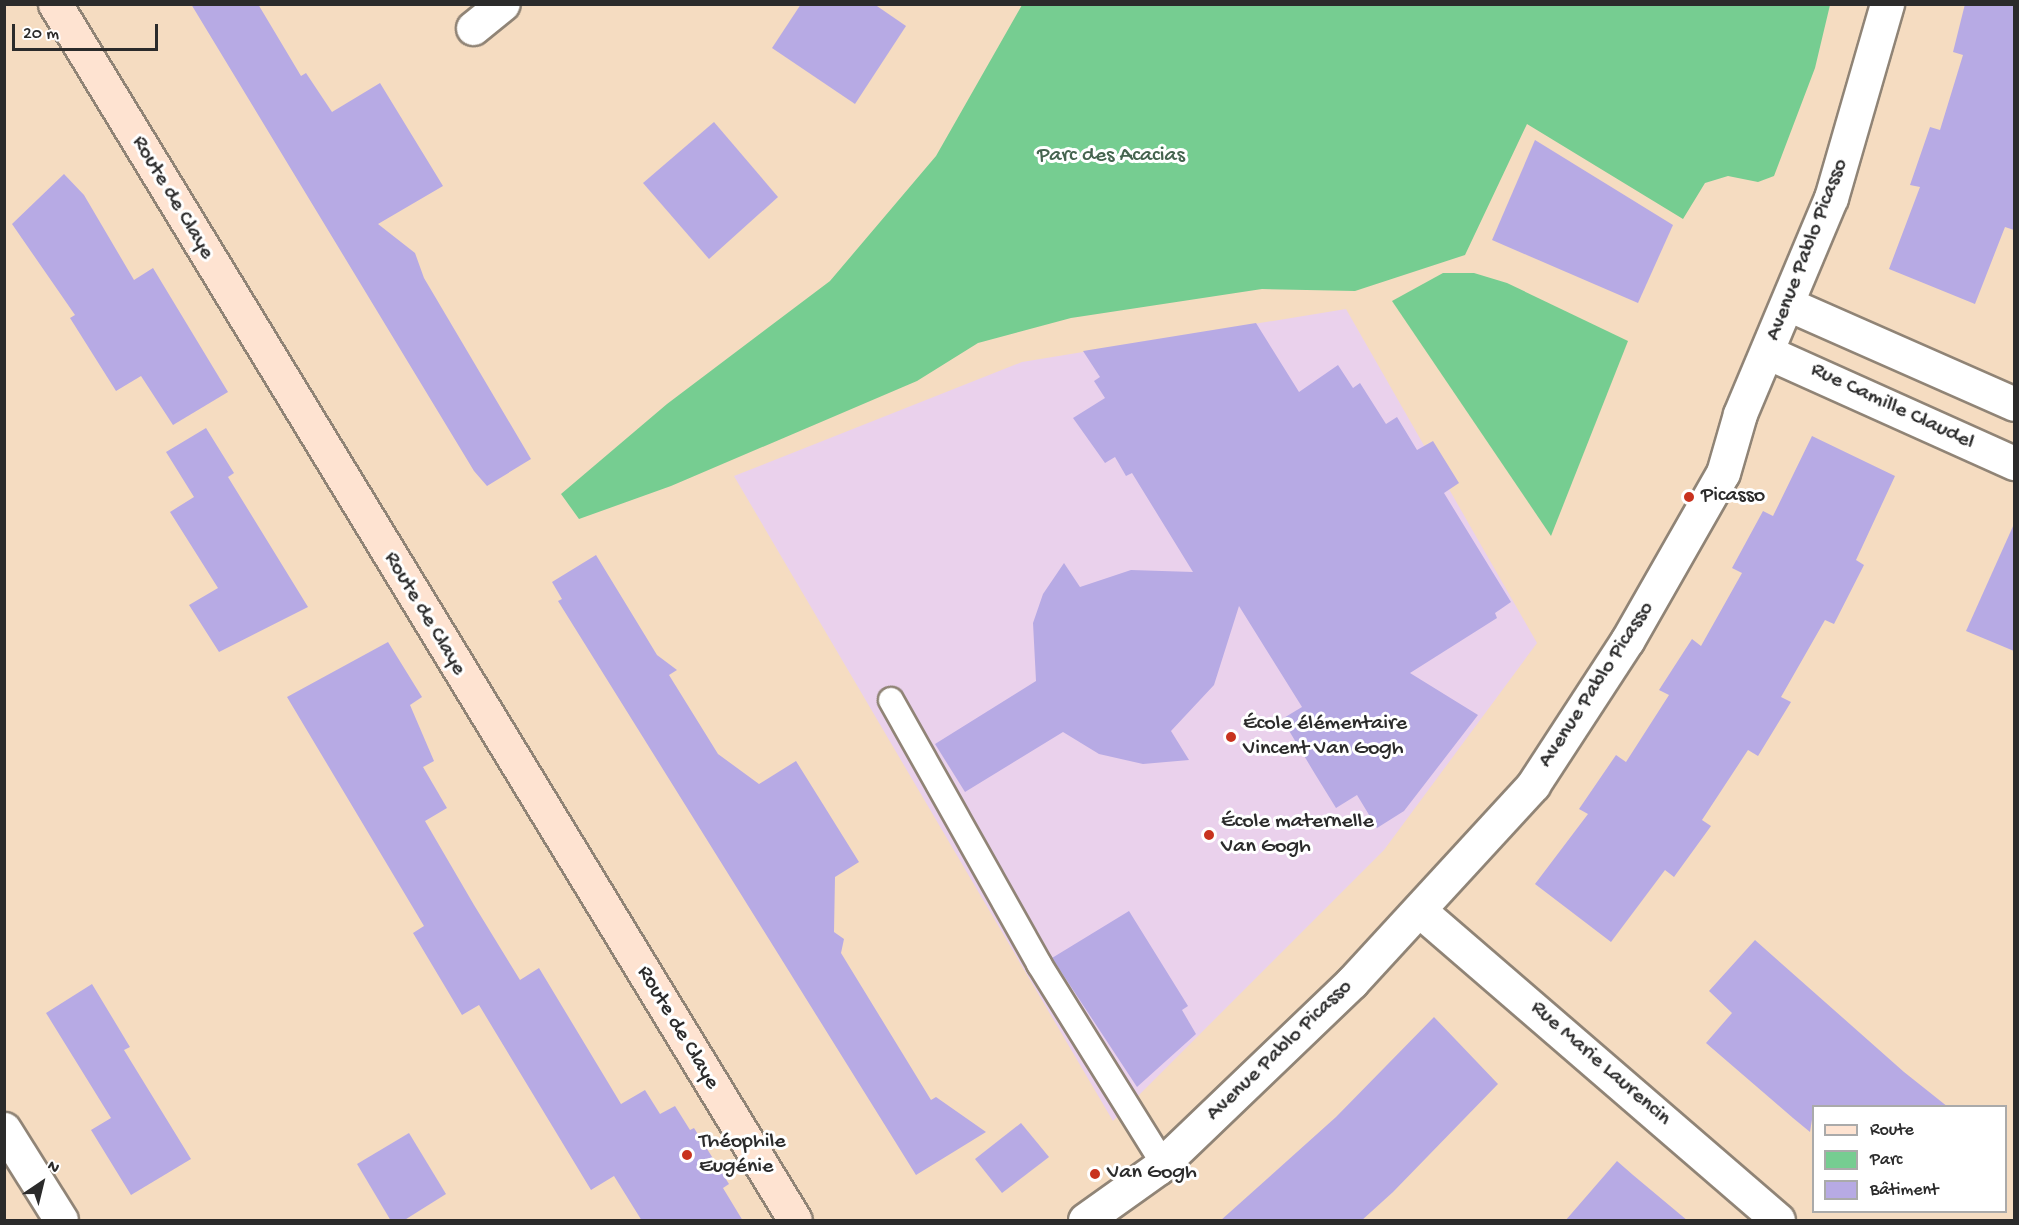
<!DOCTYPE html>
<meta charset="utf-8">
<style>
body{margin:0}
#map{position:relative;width:2019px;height:1225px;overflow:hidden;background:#f5dcc1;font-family:"Gochi Hand",sans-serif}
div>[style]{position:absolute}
.built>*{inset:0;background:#ead1ec}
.green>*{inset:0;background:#76cd91}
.building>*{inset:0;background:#b7aae4}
.roads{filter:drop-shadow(2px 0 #908476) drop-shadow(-2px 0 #908476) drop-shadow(0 2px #908476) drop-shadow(0 -2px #908476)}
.lane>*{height:24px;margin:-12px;padding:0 12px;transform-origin:12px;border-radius:12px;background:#fff}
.street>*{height:33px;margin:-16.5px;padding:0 16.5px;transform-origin:16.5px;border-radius:16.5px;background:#fff}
.secondary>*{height:33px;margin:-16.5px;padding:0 16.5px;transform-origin:16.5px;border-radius:16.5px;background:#fee3d1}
.dots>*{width:16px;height:16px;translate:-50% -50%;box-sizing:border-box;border:3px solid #fff;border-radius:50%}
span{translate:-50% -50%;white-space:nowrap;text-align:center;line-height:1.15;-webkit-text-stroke:6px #fff;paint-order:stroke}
.park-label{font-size:22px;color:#45644f}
.street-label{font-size:22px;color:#2b2b2b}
.poi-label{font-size:22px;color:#2b2b2b}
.left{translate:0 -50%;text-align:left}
.frame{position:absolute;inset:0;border:6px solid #2b2b2b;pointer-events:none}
.legend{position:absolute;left:1812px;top:1105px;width:195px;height:108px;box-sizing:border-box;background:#fff;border:2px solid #aaa;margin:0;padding:8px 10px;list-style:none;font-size:18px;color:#2b2b2b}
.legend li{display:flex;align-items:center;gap:12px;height:30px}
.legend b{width:30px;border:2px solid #aaa}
.north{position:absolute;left:12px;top:1153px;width:60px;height:60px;-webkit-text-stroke:4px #fff;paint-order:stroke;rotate:35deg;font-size:16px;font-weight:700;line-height:24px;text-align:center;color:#2b2b2b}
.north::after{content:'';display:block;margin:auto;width:21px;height:27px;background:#2b2b2b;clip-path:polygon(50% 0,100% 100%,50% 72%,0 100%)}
.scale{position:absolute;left:12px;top:24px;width:146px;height:27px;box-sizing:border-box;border:3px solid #2b2b2b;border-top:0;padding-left:8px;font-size:18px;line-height:21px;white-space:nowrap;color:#2b2b2b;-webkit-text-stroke:4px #fff;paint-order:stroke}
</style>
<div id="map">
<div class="built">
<div style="clip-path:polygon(1346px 309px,1537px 643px,1384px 850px,1113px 1121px,734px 476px,1022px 362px)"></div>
</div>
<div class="green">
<div style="clip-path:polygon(1022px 5px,1022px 4px,1830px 5px,1815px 68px,1774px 176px,1758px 182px,1728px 176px,1705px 183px,1683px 219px,1527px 124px,1465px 255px,1355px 291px,1262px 289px,1071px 318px,978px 343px,917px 381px,671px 486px,579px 519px,561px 494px,667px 404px,830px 281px,936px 156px)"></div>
<div style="clip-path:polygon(1443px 273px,1474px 273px,1507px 283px,1628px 341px,1551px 536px,1392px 301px)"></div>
</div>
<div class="building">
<div style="clip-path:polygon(191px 4px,258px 4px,301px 76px,306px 73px,332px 112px,380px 83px,443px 186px,378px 224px,415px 253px,424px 278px,531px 459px,487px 486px,474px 471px)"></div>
<div style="clip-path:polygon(801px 4px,874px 4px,906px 26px,855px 104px,772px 48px)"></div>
<div style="clip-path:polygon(1965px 4px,2014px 4px,2014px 230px,2005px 227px,1975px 304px,1889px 269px,1920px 187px,1910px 185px,1930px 127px,1940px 130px,1963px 55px,1953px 52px)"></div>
<div style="clip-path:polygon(714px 122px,778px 197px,709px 259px,643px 183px)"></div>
<div style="clip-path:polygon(1535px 140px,1673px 225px,1638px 303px,1492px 240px)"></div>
<div style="clip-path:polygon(64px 174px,84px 195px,134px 280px,153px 268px,228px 392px,173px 425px,141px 376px,116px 391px,70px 318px,75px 315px,12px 224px)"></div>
<div style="clip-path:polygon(1256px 323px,1299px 392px,1338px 365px,1353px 388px,1360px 383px,1386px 424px,1397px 417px,1417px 450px,1433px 441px,1459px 483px,1444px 493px,1511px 602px,1495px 613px,1497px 618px,1410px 673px,1478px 715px,1404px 811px,1377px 828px,1357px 795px,1336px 808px,1315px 774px,1282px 719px,1302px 707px,1239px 606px,1214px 685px,1171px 731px,1189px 760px,1143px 764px,1099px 754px,1063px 732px,965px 792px,935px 744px,1036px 681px,1033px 623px,1043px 594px,1064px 563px,1080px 587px,1131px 570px,1193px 572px,1132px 473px,1126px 476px,1115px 457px,1105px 463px,1073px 418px,1105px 398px,1094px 381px,1100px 377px,1083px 351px)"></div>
<div style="clip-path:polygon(206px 428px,234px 473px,228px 477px,308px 607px,219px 652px,189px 605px,218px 588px,170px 512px,194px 497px,166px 452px)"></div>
<div style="clip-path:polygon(1812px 436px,1895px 476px,1856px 560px,1864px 565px,1834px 624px,1825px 620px,1781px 697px,1791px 702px,1758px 756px,1748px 750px,1702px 820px,1711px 826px,1674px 877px,1665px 870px,1611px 942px,1535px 884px,1588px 814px,1579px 809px,1616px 755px,1626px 762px,1669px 695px,1659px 690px,1692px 639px,1701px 646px,1742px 573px,1732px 568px,1763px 511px,1773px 516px)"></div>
<div style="clip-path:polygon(2014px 524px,2014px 651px,1966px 631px)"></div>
<div style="clip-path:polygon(596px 555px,657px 655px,677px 670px,669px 675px,718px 754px,759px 784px,796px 761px,859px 862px,835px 877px,834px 932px,844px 939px,841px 953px,931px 1100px,936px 1097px,986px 1132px,916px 1175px,558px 601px,562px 599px,552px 582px)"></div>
<div style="clip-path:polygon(388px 642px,422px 697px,410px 705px,434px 761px,423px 767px,447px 808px,425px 821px,474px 905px,520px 980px,539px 968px,621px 1104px,645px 1090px,660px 1114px,675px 1106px,690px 1130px,694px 1128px,729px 1184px,723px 1188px,743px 1221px,642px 1221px,614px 1176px,591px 1190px,479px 1005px,462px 1015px,413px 933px,424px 926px,287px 697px)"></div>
<div style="clip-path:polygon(1129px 911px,1188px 1006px,1182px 1010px,1196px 1034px,1137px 1087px,1052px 958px)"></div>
<div style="clip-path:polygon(1755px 940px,1904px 1072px,1948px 1107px,1814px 1107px,1810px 1132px,1793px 1118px,1706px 1043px,1732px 1013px,1709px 991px)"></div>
<div style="clip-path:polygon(92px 984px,130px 1047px,124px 1050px,191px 1159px,131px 1195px,91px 1130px,111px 1118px,46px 1013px)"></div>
<div style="clip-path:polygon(1434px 1017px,1498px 1084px,1393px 1192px,1361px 1221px,1220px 1221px,1336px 1117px)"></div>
<div style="clip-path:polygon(1021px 1123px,1049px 1157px,1002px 1193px,975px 1159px)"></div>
<div style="clip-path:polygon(409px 1133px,446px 1194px,403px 1221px,391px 1221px,357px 1164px)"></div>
<div style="clip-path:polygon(1617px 1161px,1633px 1175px,1688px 1221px,1565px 1221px)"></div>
</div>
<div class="roads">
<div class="lane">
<div style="left:891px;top:700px;width:303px;rotate:60.7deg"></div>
<div style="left:1039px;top:964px;width:234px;rotate:58.1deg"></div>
</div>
<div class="street">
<div style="left:473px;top:28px;width:38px;rotate:-39deg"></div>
<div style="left:1790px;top:305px;width:245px;rotate:23.8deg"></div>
<div style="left:1769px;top:353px;width:269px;rotate:24.2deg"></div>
<div style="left:1419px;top:910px;width:474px;rotate:40.8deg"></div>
<div style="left:4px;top:1129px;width:107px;rotate:57.9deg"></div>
<div style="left:1085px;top:1220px;width:90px;rotate:-35.5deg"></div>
<div style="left:1158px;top:1168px;width:269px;rotate:-43.8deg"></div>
<div style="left:1352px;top:982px;width:268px;rotate:-47.4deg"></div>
<div style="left:1533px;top:785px;width:172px;rotate:-56.9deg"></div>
<div style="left:1627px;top:641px;width:193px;rotate:-60.3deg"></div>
<div style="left:1723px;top:473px;width:61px;rotate:-73.9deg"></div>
<div style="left:1740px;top:414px;width:234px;rotate:-67.2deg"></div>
<div style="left:1831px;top:198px;width:202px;rotate:-73.9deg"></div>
</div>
<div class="secondary">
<div style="left:55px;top:4px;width:1423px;rotate:58.68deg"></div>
</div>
</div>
<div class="dots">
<div style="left:1689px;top:497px;background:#c8321e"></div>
<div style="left:1231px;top:737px;background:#c8321e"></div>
<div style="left:1209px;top:835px;background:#c8321e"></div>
<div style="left:687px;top:1155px;background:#c8321e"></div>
<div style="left:1095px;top:1174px;background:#c8321e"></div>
</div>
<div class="park-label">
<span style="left:1111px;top:157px">Parc des Acacias</span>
</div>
<div class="street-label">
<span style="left:172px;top:198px;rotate:59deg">Route de Claye</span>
<span style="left:1808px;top:250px;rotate:-69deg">Avenue Pablo Picasso</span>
<span style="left:1892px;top:407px;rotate:25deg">Rue Camille Claudel</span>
<span style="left:424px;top:614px;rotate:59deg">Route de Claye</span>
<span style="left:1597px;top:685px;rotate:-57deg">Avenue Pablo Picasso</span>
<span style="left:677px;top:1028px;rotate:59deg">Route de Claye</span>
<span style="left:1280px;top:1051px;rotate:-44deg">Avenue Pablo Picasso</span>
<span style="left:1600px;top:1064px;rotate:41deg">Rue Marie Laurencin</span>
</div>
<div class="poi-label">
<span class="left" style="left:1701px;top:497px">Picasso</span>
<span class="left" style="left:1243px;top:737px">École élémentaire<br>Vincent Van Gogh</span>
<span class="left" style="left:1221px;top:835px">École maternelle<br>Van Gogh</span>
<span class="left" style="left:699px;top:1155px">Théophile<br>Eugénie</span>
<span class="left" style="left:1107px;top:1174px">Van Gogh</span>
</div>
<div class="frame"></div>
<ul class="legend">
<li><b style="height:8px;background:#fee3d1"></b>Route</li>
<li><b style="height:16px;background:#76cd91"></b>Parc</li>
<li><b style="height:16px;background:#b7aae4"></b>Bâtiment</li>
</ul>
<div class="north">N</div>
<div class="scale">20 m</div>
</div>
